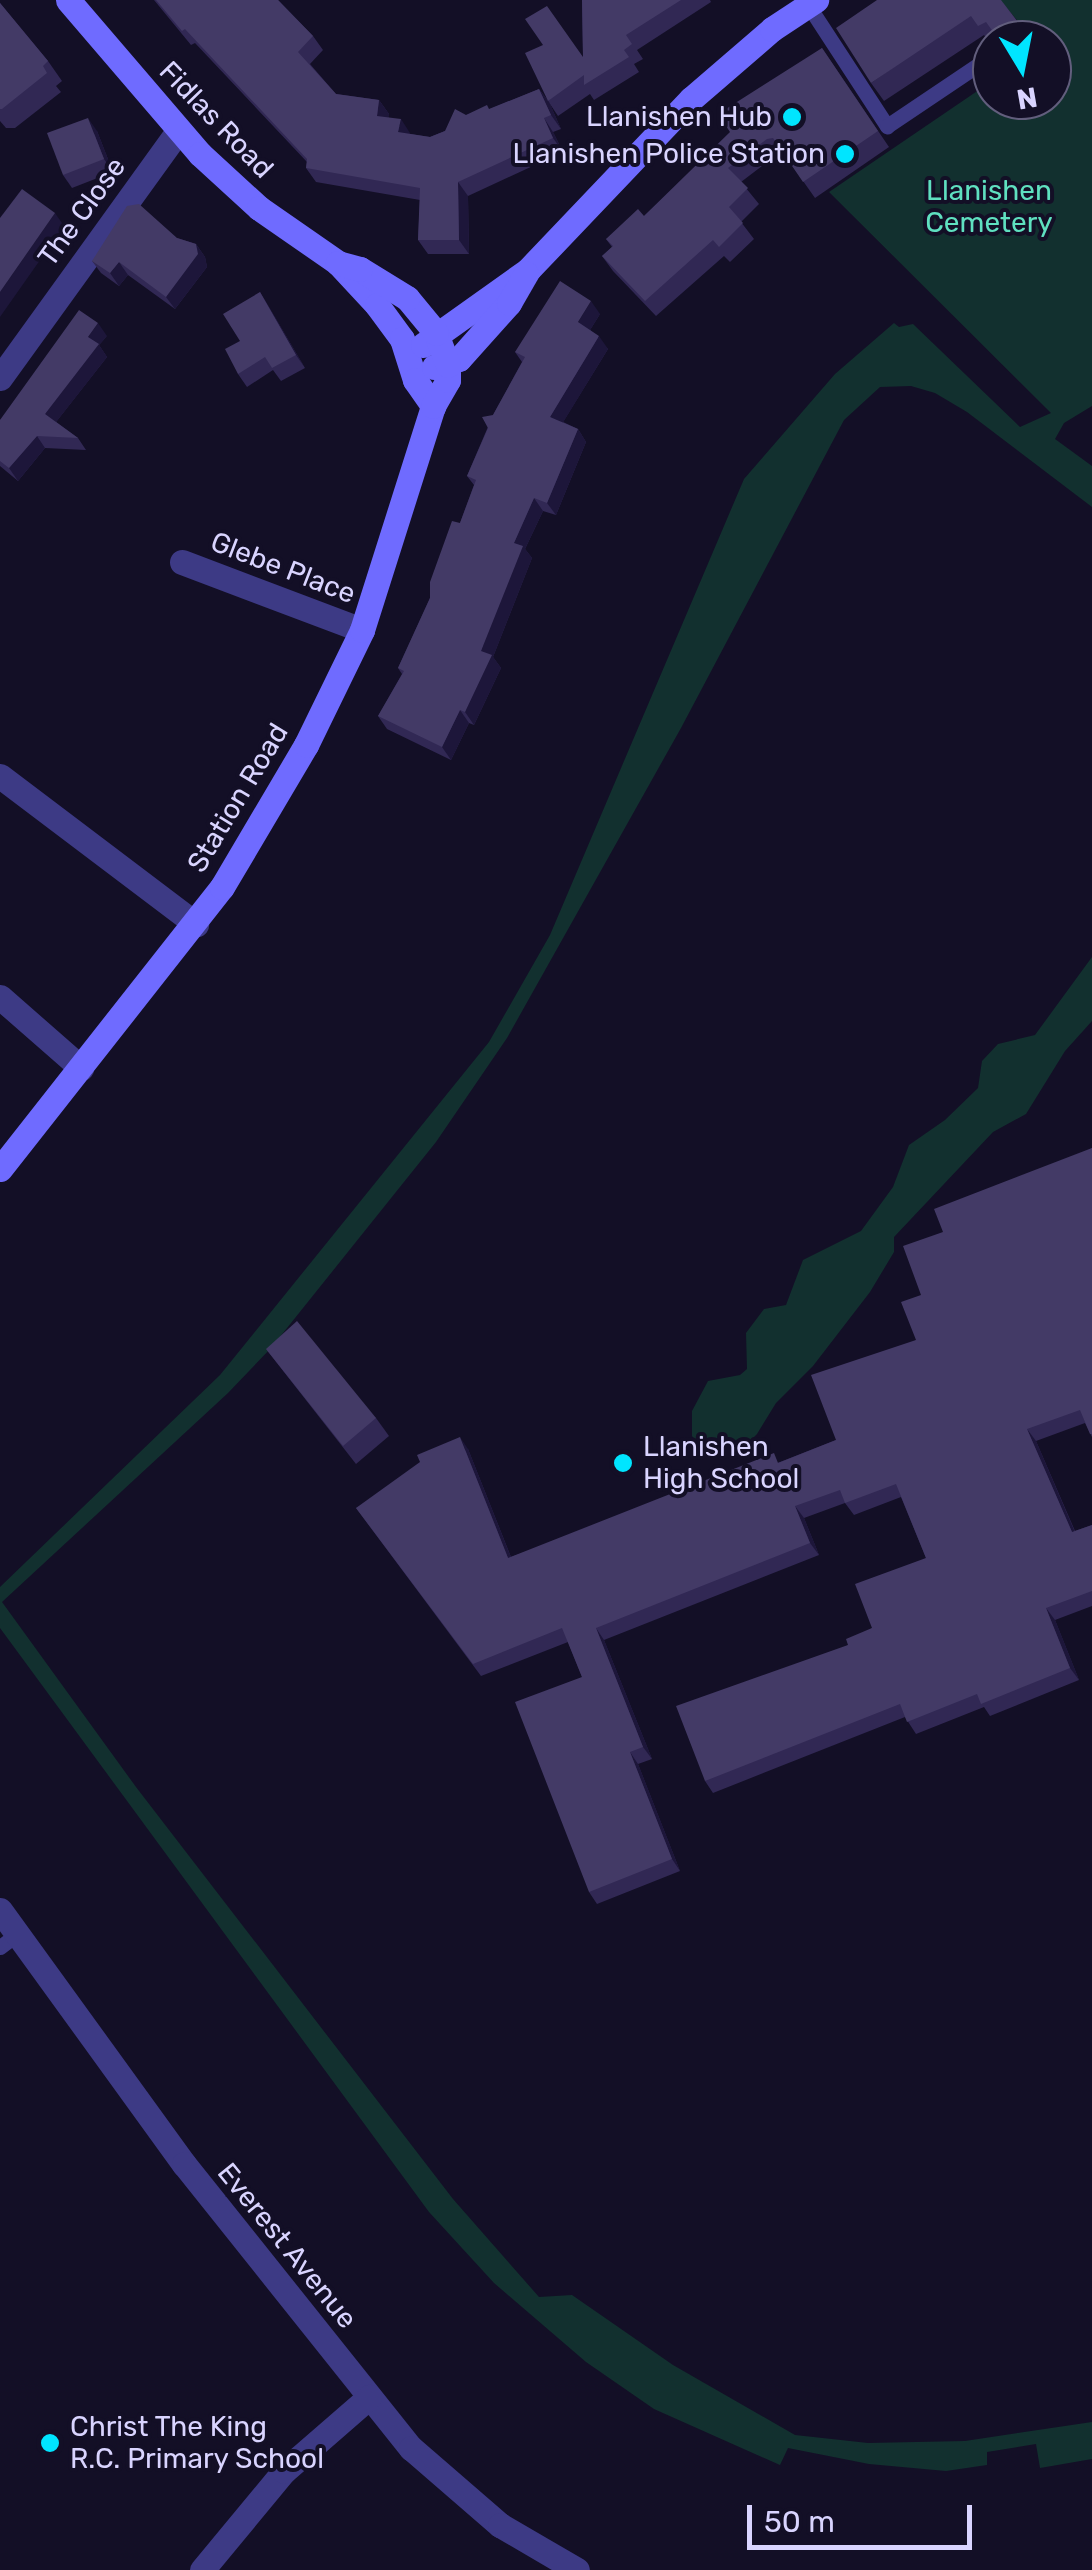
<!DOCTYPE html>
<style>
body{margin:0}
#map{position:relative;width:1092px;height:2570px;overflow:hidden;background:#130f26;font-family:Rubik,sans-serif}
div>[style]{position:absolute}
.green>*{inset:0;background:#12302f}
.lane>*{height:15px;margin:-7.5px;padding:0 7.5px;transform-origin:7.5px;border-radius:7.5px;background:#3d3a85}
.street>*{height:25px;margin:-12.5px;padding:0 12.5px;transform-origin:12.5px;border-radius:12.5px;background:#3d3a85}
.secondary>*{height:25px;margin:-12.5px;padding:0 12.5px;transform-origin:12.5px;border-radius:12.5px;background:#6f6bff}
.wall>*{inset:0;background:#312854}
.shaded-wall>*{inset:0;background:#1d163a}
.building>*{inset:0;background:#433a66}
.dots>*{width:28px;height:28px;translate:-50% -50%;box-sizing:border-box;border:5px solid #130f26;border-radius:50%}
span{translate:-50% -50%;white-space:nowrap;text-align:center;line-height:1.15;-webkit-text-stroke:8px #130f26;paint-order:stroke}
.poi-label{font-size:28px;color:#d9d4ff}
.right{translate:-100% -50%;text-align:right}
.left{translate:0 -50%;text-align:left}
.street-label{font-size:28px;color:#d9d4ff}
.park-label{font-size:28px;color:#5fe0c0}
.north{position:absolute;left:972px;top:20px;width:100px;height:100px;box-sizing:border-box;background:#130f26;border:2px solid #625e7d;border-radius:50%;rotate:170deg;font-size:28px;font-weight:700;line-height:40px;text-align:center;color:#d9d4ff}
.north::after{content:'';display:block;margin:auto;width:35px;height:45px;background:#00e5ff;clip-path:polygon(50% 0,100% 100%,50% 72%,0 100%)}
.scale{position:absolute;left:747px;top:2505px;width:225px;height:45px;box-sizing:border-box;border:5px solid #d9d4ff;border-top:0;padding-left:12px;font-size:30px;line-height:35px;white-space:nowrap;color:#d9d4ff;-webkit-text-stroke:8px #130f26;paint-order:stroke}
</style>
<div id="map">
<div class="green">
<div style="clip-path:polygon(1000px 0,1092px 0,1092px 406px,1064px 423px,1055px 439px,1092px 466px,1092px 507px,967px 412px,935px 393px,911px 386px,880px 387px,844px 420px,681px 728px,507px 1038px,436px 1142px,271px 1348px,228px 1393px,2px 1602px,136px 1787px,453px 2199px,539px 2297px,572px 2295px,673px 2365px,795px 2435px,868px 2443px,965px 2441px,1092px 2422px,1092px 2459px,1040px 2468px,1036px 2444px,987px 2452px,987px 2465px,946px 2471px,869px 2464px,788px 2448px,780px 2465px,654px 2409px,586px 2362px,494px 2283px,429px 2212px,0 1628px,0 1587px,220px 1375px,489px 1042px,550px 935px,744px 479px,835px 374px,894px 323px,899px 327px,913px 324px,1020px 427px,1051px 413px,829px 192px,992px 81px,992px 100px,1052px 100px,1052px 40px,1034px 40px)"></div>
<div style="clip-path:polygon(1092px 957px,1092px 1021px,1065px 1051px,1026px 1114px,993px 1132px,894px 1237px,894px 1252px,870px 1292px,813px 1366px,776px 1403px,757px 1434px,743px 1448px,700px 1448px,692px 1436px,692px 1411px,708px 1381px,740px 1375px,747px 1369px,746px 1333px,764px 1309px,786px 1305px,803px 1260px,861px 1231px,893px 1187px,909px 1145px,945px 1120px,978px 1088px,982px 1061px,998px 1044px,1035px 1035px)"></div>
</div>
<div class="lane">
<div style="left:808px;top:5px;width:145px;rotate:56.9deg"></div>
<div style="left:887px;top:126px;width:125px;rotate:-33.9deg"></div>
<div style="left:0;top:1947px;width:21px;rotate:-37deg"></div>
</div>
<div class="street">
<div style="left:0;top:378px;width:304px;rotate:-54.2deg"></div>
<div style="left:182px;top:562px;width:192px;rotate:20.7deg"></div>
<div style="left:0;top:776px;width:246px;rotate:37.1deg"></div>
<div style="left:0;top:997px;width:108px;rotate:41.2deg"></div>
<div style="left:0;top:1910px;width:314px;rotate:54.1deg"></div>
<div style="left:184px;top:2164px;width:364px;rotate:51.4deg"></div>
<div style="left:411px;top:2448px;width:118px;rotate:40.9deg"></div>
<div style="left:500px;top:2525px;width:89px;rotate:30.3deg"></div>
<div style="left:202px;top:2570px;width:129px;rotate:-50.4deg"></div>
<div style="left:284px;top:2471px;width:113px;rotate:-41deg"></div>
</div>
<div class="secondary">
<div style="left:68px;top:0;width:203px;rotate:49.4deg"></div>
<div style="left:200px;top:154px;width:80px;rotate:42.5deg"></div>
<div style="left:259px;top:208px;width:96px;rotate:34.8deg"></div>
<div style="left:338px;top:263px;width:57px;rotate:47.1deg"></div>
<div style="left:377px;top:305px;width:42px;rotate:53.7deg"></div>
<div style="left:402px;top:339px;width:43px;rotate:72.4deg"></div>
<div style="left:415px;top:380px;width:32px;rotate:55deg"></div>
<div style="left:423px;top:345px;width:129px;rotate:-35.5deg"></div>
<div style="left:528px;top:270px;width:236px;rotate:-46.4deg"></div>
<div style="left:691px;top:99px;width:107px;rotate:-40.8deg"></div>
<div style="left:772px;top:29px;width:53px;rotate:-33.4deg"></div>
<div style="left:434px;top:367px;width:26px;rotate:-18deg"></div>
<div style="left:459px;top:359px;width:75px;rotate:-48.2deg"></div>
<div style="left:509px;top:303px;width:34px;rotate:-60deg"></div>
<div style="left:0;top:1169px;width:359px;rotate:-51.8deg"></div>
<div style="left:222px;top:887px;width:165px;rotate:-59.4deg"></div>
<div style="left:306px;top:745px;width:128px;rotate:-64deg"></div>
<div style="left:362px;top:630px;width:235px;rotate:-72.4deg"></div>
<div style="left:433px;top:406px;width:30px;rotate:-60deg"></div>
<div style="left:448px;top:380px;width:15px;rotate:-90deg"></div>
<div style="left:448px;top:365px;width:34px;rotate:-111deg"></div>
<div style="left:436px;top:333px;width:45px;rotate:-129.6deg"></div>
<div style="left:407px;top:298px;width:55px;rotate:-148.3deg"></div>
<div style="left:360px;top:269px;width:23px;rotate:-165deg"></div>
</div>
<div class="wall">
<div style="clip-path:polygon(154px 0,278px 0,313px 36px,323px 50px,310px 64px,336px 94px,379px 100px,389px 114px,388px 117px,410px 134px,430px 137px,445px 131px,466px 115px,490px 109px,539px 89px,549px 102px,561px 129px,553px 132px,563px 152px,468px 196px,469px 254px,428px 254px,418px 240px,420px 200px,316px 182px,306px 168px,307px 162px,195px 43px,191px 45px)"></div>
<div style="clip-path:polygon(582px 0,710px 0,711px 2px,637px 50px,643px 59px,634px 64px,639px 72px,594px 100px,590px 94px,558px 116px,548px 101px,583px 57px)"></div>
<div style="clip-path:polygon(989px 0,1021px 26px,1031px 40px,992px 40px,991px 45px,984px 35px,884px 101px,871px 83px)"></div>
<div style="clip-path:polygon(0 3px,48px 61px,62px 81px,56px 86px,61px 92px,15px 128px,6px 128px,0 121px)"></div>
<div style="clip-path:polygon(822px 48px,889px 147px,815px 198px,784px 154px,778px 154px,741px 182px,759px 204px,741px 222px,754px 239px,730px 262px,724px 256px,656px 316px,613px 271px,602px 256px,612px 247px,606px 239px,644px 216px)"></div>
<div style="clip-path:polygon(97px 131px,113px 172px,72px 188px,63px 175px)"></div>
<div style="clip-path:polygon(177px 238px,196px 244px,205px 257px,207px 267px,175px 309px,128px 275px,119px 286px,101px 273px,92px 261px)"></div>
<div style="clip-path:polygon(260px 292px,305px 368px,281px 381px,273px 370px,247px 387px,238px 374px,240px 341px)"></div>
<div style="clip-path:polygon(600px 314px,590px 330px,608px 349px,563px 422px,578px 429px,586px 442px,556px 515px,543px 511px,525px 549px,532px 558px,493px 657px,501px 668px,474px 725px,469px 723px,451px 760px,387px 729px,378px 716px,402px 674px,398px 668px,430px 598px,460px 523px,474px 485px,467px 476px,493px 415px,522px 362px,515px 352px)"></div>
<div style="clip-path:polygon(107px 336px,99px 345px,107px 357px,56px 422px,78px 438px,86px 450px,45px 448px,18px 481px,0 466px,0 420px)"></div>
<div style="clip-path:polygon(1092px 1148px,1092px 1437px,1085px 1423px,1036px 1441px,1075px 1531px,1092px 1525px,1092px 1606px,1055px 1620px,1079px 1680px,990px 1716px,984px 1707px,916px 1734px,905px 1717px,713px 1793px,705px 1781px,848px 1645px,872px 1628px,926px 1558px,901px 1497px,854px 1515px,845px 1503px,804px 1518px,819px 1555px,604px 1640px,652px 1759px,638px 1764px,680px 1871px,597px 1904px,589px 1892px,582px 1677px,568px 1642px,481px 1676px,356px 1508px,468px 1449px,511px 1557px,780px 1462px,836px 1440px,916px 1340px,921px 1295px,943px 1232px)"></div>
<div style="clip-path:polygon(266px 1349px,376px 1418px,389px 1436px,356px 1464px)"></div>
</div>
<div class="shaded-wall">
<div style="clip-path:polygon(539px 89px,549px 102px,561px 129px,551px 115px)"></div>
<div style="clip-path:polygon(379px 100px,389px 114px,387px 130px,377px 116px)"></div>
<div style="clip-path:polygon(88px 118px,97px 131px,113px 172px,104px 159px)"></div>
<div style="clip-path:polygon(544px 118px,553px 132px,563px 152px,553px 138px)"></div>
<div style="clip-path:polygon(401px 119px,410px 133px,408px 146px,398px 132px)"></div>
<div style="clip-path:polygon(458px 182px,468px 196px,469px 254px,459px 240px)"></div>
<div style="clip-path:polygon(55px 213px,64px 226px,0 317px,0 292px)"></div>
<div style="clip-path:polygon(196px 244px,205px 257px,207px 267px,175px 309px,166px 297px)"></div>
<div style="clip-path:polygon(119px 262px,128px 275px,119px 286px,110px 273px)"></div>
<div style="clip-path:polygon(260px 292px,268px 305px,305px 368px,296px 355px)"></div>
<div style="clip-path:polygon(591px 301px,600px 314px,587px 335px,578px 322px)"></div>
<div style="clip-path:polygon(98px 323px,107px 336px,99px 345px,107px 357px,53px 426px,45px 414px,88px 337px)"></div>
<div style="clip-path:polygon(599px 336px,608px 349px,559px 429px,550px 417px)"></div>
<div style="clip-path:polygon(578px 429px,586px 442px,556px 515px,547px 503px)"></div>
<div style="clip-path:polygon(37px 436px,45px 448px,18px 481px,9px 468px)"></div>
<div style="clip-path:polygon(534px 498px,543px 511px,525px 549px,532px 558px,493px 657px,501px 668px,474px 725px,465px 712px,481px 651px,514px 543px)"></div>
<div style="clip-path:polygon(460px 710px,469px 723px,451px 760px,442px 747px)"></div>
<div style="clip-path:polygon(1027px 1429px,1036px 1441px,1080px 1544px,1072px 1532px)"></div>
<div style="clip-path:polygon(460px 1437px,468px 1449px,516px 1570px,508px 1558px)"></div>
<div style="clip-path:polygon(795px 1506px,804px 1518px,819px 1555px,810px 1543px)"></div>
<div style="clip-path:polygon(1046px 1608px,1055px 1620px,1079px 1680px,1070px 1668px)"></div>
<div style="clip-path:polygon(596px 1628px,604px 1640px,652px 1759px,643px 1747px)"></div>
<div style="clip-path:polygon(630px 1752px,638px 1764px,680px 1871px,672px 1859px)"></div>
</div>
<div class="building">
<div style="clip-path:polygon(156px 0,278px 0,313px 36px,298px 52px,336px 94px,379px 100px,377px 116px,401px 119px,398px 132px,430px 137px,445px 131px,455px 109px,466px 115px,487px 105px,489px 109px,539px 89px,551px 115px,544px 118px,553px 138px,458px 182px,459px 240px,418px 240px,420px 188px,306px 168px,307px 159px,185px 29px,182px 31px)"></div>
<div style="clip-path:polygon(582px 0,681px 0,626px 35px,632px 44px,624px 50px,629px 57px,584px 85px,584px 75px,548px 101px,525px 53px,543px 45px,525px 19px,547px 6px,583px 57px)"></div>
<div style="clip-path:polygon(877px 0,1001px 0,1021px 26px,999px 40px,986px 22px,978px 26px,971px 16px,871px 83px,836px 28px)"></div>
<div style="clip-path:polygon(0 3px,48px 61px,43px 66px,47px 73px,2px 109px,0 109px)"></div>
<div style="clip-path:polygon(822px 48px,878px 131px,803px 182px,773px 138px,767px 139px,728px 168px,748px 188px,729px 207px,743px 223px,719px 247px,713px 240px,645px 301px,602px 256px,613px 246px,606px 239px,638px 209px,644px 216px,730px 132px,718px 114px)"></div>
<div style="clip-path:polygon(88px 118px,104px 159px,63px 175px,47px 133px)"></div>
<div style="clip-path:polygon(22px 189px,55px 213px,0 292px,0 218px)"></div>
<div style="clip-path:polygon(139px 204px,177px 238px,196px 244px,198px 254px,166px 297px,119px 262px,110px 273px,92px 261px,127px 206px)"></div>
<div style="clip-path:polygon(560px 281px,591px 301px,578px 322px,599px 336px,550px 417px,578px 429px,547px 503px,534px 498px,514px 543px,523px 546px,481px 651px,492px 655px,465px 712px,460px 710px,442px 747px,378px 716px,404px 671px,398px 668px,430px 598px,430px 582px,452px 521px,460px 523px,476px 480px,467px 476px,488px 428px,482px 417px,493px 415px,525px 357px,515px 352px)"></div>
<div style="clip-path:polygon(260px 292px,296px 355px,272px 368px,265px 357px,238px 374px,225px 349px,240px 341px,223px 314px)"></div>
<div style="clip-path:polygon(79px 310px,98px 323px,88px 337px,99px 344px,45px 414px,78px 438px,37px 436px,9px 468px,0 461px,0 420px)"></div>
<div style="clip-path:polygon(1092px 1148px,1092px 1434px,1090px 1434px,1080px 1410px,1027px 1429px,1072px 1532px,1092px 1525px,1092px 1591px,1046px 1608px,1070px 1668px,981px 1704px,977px 1694px,907px 1722px,900px 1704px,705px 1781px,676px 1706px,848px 1645px,846px 1639px,872px 1628px,855px 1584px,926px 1558px,896px 1484px,845px 1503px,840px 1490px,795px 1506px,810px 1543px,596px 1628px,643px 1747px,630px 1752px,672px 1859px,589px 1892px,515px 1702px,582px 1677px,562px 1628px,473px 1664px,356px 1508px,420px 1462px,417px 1455px,460px 1437px,508px 1558px,774px 1453px,778px 1463px,836px 1440px,811px 1375px,916px 1340px,901px 1302px,921px 1295px,903px 1246px,943px 1232px,934px 1209px)"></div>
<div style="clip-path:polygon(297px 1321px,376px 1418px,343px 1446px,266px 1349px)"></div>
</div>
<div class="dots">
<div style="left:792px;top:117px;background:#00e5ff"></div>
<div style="left:845px;top:154px;background:#00e5ff"></div>
<div style="left:623px;top:1463px;background:#00e5ff"></div>
<div style="left:50px;top:2443px;background:#00e5ff"></div>
</div>
<div class="poi-label">
<span class="right" style="left:772px;top:117px">Llanishen Hub</span>
<span class="right" style="left:825px;top:154px">Llanishen Police Station</span>
<span class="left" style="left:643px;top:1463px">Llanishen<br>High School</span>
<span class="left" style="left:70px;top:2443px">Christ The King<br>R.C. Primary School</span>
</div>
<div class="street-label">
<span style="left:216px;top:120px;rotate:46deg">Fidlas Road</span>
<span style="left:82px;top:212px;rotate:-54deg">The Close</span>
<span style="left:283px;top:568px;rotate:21deg">Glebe Place</span>
<span style="left:238px;top:798px;rotate:-59deg">Station Road</span>
<span style="left:287px;top:2246px;rotate:51deg">Everest Avenue</span>
</div>
<div class="park-label">
<span style="left:989px;top:207px">Llanishen<br>Cemetery</span>
</div>
<div class="north">N</div>
<div class="scale">50 m</div>
</div>
